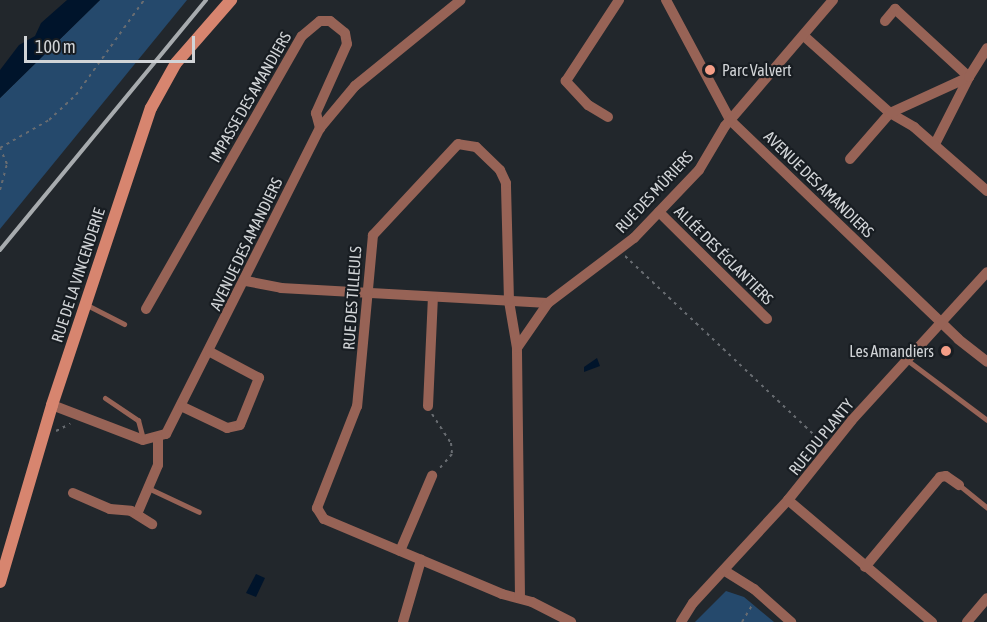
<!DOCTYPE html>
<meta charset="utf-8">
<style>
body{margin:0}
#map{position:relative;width:987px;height:622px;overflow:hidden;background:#22272c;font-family:"Asap Condensed",sans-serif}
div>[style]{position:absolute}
.green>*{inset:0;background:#25496c}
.water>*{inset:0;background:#00142b}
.path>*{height:2px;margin-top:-1px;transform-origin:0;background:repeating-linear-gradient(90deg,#686c71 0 3px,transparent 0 7.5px)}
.lane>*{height:5px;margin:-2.5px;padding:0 2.5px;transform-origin:2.5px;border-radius:2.5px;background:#976356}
.street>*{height:10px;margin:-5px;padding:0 5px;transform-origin:5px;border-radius:5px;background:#976356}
.secondary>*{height:12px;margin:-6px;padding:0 6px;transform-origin:6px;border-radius:6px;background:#d7856f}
.rail>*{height:4px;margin:-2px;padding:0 2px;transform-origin:2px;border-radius:2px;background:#a7abae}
.dots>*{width:16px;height:16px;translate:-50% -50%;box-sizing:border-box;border:3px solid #181d22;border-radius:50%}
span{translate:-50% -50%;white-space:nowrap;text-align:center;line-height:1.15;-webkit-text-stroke:4.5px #181d22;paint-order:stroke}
.poi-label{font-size:16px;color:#d1d4d7}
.left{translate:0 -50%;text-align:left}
.right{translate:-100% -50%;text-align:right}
.street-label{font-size:16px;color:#d1d4d7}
.scale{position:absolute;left:24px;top:36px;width:171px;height:27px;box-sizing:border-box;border:3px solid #d1d4d7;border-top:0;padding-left:8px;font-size:18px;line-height:21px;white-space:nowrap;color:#d1d4d7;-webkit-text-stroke:4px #181d22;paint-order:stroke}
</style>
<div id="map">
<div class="green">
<div style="clip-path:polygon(100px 0,187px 0,0 229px,0 98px)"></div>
<div style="clip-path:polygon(726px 591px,744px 597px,774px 622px,695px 622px)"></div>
</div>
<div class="water">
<div style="clip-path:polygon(67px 0,100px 0,0 98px,0 70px,19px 45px,35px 36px,41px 23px)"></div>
<div style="clip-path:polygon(597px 358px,600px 366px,584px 372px,584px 367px)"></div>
<div style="clip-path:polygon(256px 574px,265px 578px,256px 597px,246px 593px)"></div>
</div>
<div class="path">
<div style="left:0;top:148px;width:56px;rotate:-29.7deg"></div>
<div style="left:49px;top:120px;width:37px;rotate:-43deg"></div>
<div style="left:76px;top:95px;width:117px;rotate:-54.4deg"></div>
<div style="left:0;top:190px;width:27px;rotate:-75deg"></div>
<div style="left:7px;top:164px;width:17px;rotate:-114deg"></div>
<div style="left:625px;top:256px;width:271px;rotate:43.4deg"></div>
<div style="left:432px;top:414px;width:35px;rotate:57deg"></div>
<div style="left:451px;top:443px;width:11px;rotate:85deg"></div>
<div style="left:452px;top:454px;width:21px;rotate:131deg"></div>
<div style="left:56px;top:431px;width:16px;rotate:-27deg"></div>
<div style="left:742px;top:622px;width:21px;rotate:-59deg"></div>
</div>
<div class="lane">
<div style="left:85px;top:304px;width:44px;rotate:27.1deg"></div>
<div style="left:907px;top:360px;width:100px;rotate:36.9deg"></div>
<div style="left:105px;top:398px;width:40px;rotate:34deg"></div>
<div style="left:138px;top:420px;width:20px;rotate:75deg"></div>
<div style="left:959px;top:485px;width:36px;rotate:39deg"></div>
<div style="left:148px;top:488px;width:56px;rotate:25.2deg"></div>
</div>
<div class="street">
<div style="left:666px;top:0;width:136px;rotate:61.9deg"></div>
<div style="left:730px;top:120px;width:316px;rotate:43.8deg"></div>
<div style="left:958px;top:339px;width:37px;rotate:38deg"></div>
<div style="left:885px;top:21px;width:16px;rotate:-50deg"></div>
<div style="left:895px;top:9px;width:100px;rotate:42.6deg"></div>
<div style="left:969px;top:77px;width:75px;rotate:116.9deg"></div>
<div style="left:804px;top:36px;width:115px;rotate:41.8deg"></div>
<div style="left:890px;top:113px;width:28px;rotate:30deg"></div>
<div style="left:914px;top:127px;width:97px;rotate:41.2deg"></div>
<div style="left:608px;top:117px;width:23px;rotate:-149deg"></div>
<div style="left:588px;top:105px;width:33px;rotate:-133deg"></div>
<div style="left:566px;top:81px;width:97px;rotate:-56.8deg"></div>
<div style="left:850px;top:159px;width:61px;rotate:-49deg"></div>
<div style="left:890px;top:113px;width:87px;rotate:-24.5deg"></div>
<div style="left:969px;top:77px;width:34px;rotate:-58deg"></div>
<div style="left:659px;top:212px;width:152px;rotate:44.7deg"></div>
<div style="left:246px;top:281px;width:36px;rotate:11deg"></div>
<div style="left:281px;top:288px;width:267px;rotate:3.2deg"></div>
<div style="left:548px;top:303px;width:108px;rotate:-37.1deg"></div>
<div style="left:634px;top:238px;width:94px;rotate:-46.3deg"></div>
<div style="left:699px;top:170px;width:51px;rotate:-59.4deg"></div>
<div style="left:725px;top:126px;width:166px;rotate:-49.4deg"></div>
<div style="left:146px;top:309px;width:314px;rotate:-60.3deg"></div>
<div style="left:302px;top:36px;width:23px;rotate:-40deg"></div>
<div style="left:320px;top:21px;width:10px"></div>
<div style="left:330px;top:21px;width:19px;rotate:39deg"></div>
<div style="left:345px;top:33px;width:11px;rotate:80deg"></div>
<div style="left:347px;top:44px;width:76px;rotate:114.2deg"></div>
<div style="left:316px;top:113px;width:16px;rotate:75deg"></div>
<div style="left:517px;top:348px;width:48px;rotate:-99.7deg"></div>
<div style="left:509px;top:301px;width:118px;rotate:-91.5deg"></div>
<div style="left:506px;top:183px;width:14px;rotate:-115deg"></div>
<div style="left:500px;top:170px;width:33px;rotate:-136deg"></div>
<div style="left:476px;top:147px;width:18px;rotate:-171deg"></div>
<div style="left:458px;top:144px;width:125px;rotate:133deg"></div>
<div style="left:373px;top:235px;width:172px;rotate:95.3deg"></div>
<div style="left:357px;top:406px;width:110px;rotate:111.4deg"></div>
<div style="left:317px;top:508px;width:13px;rotate:58deg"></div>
<div style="left:324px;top:519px;width:193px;rotate:22.8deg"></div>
<div style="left:502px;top:594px;width:31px;rotate:15deg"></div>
<div style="left:532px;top:602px;width:44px;rotate:27.1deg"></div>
<div style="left:52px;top:405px;width:97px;rotate:21deg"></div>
<div style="left:143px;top:440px;width:24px;rotate:-15deg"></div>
<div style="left:166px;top:434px;width:343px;rotate:-63.3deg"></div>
<div style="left:320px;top:128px;width:55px;rotate:-50.2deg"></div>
<div style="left:355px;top:86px;width:136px;rotate:-39.1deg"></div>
<div style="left:428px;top:406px;width:109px;rotate:-87.4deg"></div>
<div style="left:183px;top:407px;width:49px;rotate:25.5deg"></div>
<div style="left:227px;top:428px;width:13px;rotate:-13deg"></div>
<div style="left:240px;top:425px;width:51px;rotate:-68deg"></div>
<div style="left:259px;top:378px;width:55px;rotate:-152deg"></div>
<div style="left:73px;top:493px;width:40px;rotate:23.4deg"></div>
<div style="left:110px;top:509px;width:21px;rotate:5deg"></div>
<div style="left:131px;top:511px;width:25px;rotate:32deg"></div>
<div style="left:788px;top:500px;width:189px;rotate:40.3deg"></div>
<div style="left:137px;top:514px;width:53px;rotate:-66.8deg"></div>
<div style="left:158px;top:465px;width:26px;rotate:-90deg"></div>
<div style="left:400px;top:551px;width:82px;rotate:-66.9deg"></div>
<div style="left:865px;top:567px;width:117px;rotate:-50.2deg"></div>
<div style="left:940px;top:477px;width:6px;rotate:-9deg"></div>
<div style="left:946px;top:476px;width:16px;rotate:35deg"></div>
<div style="left:725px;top:571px;width:34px;rotate:32deg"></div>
<div style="left:754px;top:589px;width:50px;rotate:41.7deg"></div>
<div style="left:520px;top:598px;width:250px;rotate:-90.7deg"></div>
<div style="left:517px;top:348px;width:55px;rotate:-55.4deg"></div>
<div style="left:403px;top:622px;width:65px;rotate:-73.8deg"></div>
<div style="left:681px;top:622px;width:22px;rotate:-58deg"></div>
<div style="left:693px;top:603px;width:140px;rotate:-47.3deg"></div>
<div style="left:788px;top:500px;width:102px;rotate:-51.3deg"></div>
<div style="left:852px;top:420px;width:200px;rotate:-47.6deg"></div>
<div style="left:967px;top:622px;width:31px;rotate:-50deg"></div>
</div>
<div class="secondary">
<div style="left:0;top:582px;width:184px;rotate:-73.6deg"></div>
<div style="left:52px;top:405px;width:313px;rotate:-71.6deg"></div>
<div style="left:151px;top:108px;width:51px;rotate:-60.9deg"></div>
<div style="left:176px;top:63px;width:84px;rotate:-48.9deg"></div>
</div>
<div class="rail">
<div style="left:0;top:250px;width:324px;rotate:-50.5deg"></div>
</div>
<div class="dots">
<div style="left:710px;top:70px;background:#f49e87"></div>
<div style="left:946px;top:351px;background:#f49e87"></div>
</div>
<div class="poi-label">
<span class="left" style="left:722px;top:70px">Parc Valvert</span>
<span class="right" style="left:934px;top:351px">Les Amandiers</span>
</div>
<div class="street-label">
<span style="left:250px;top:97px;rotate:-60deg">IMPASSE DES AMANDIERS</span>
<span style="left:819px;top:184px;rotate:44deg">AVENUE DES AMANDIERS</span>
<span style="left:654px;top:192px;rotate:-47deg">RUE DES MÛRIERS</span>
<span style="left:246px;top:244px;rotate:-64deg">AVENUE DES AMANDIERS</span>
<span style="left:724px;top:255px;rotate:45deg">ALLÉE DES ÉGLANTIERS</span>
<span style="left:78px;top:275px;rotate:-72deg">RUE DE LA VINCENDERIE</span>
<span style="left:352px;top:298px;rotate:-86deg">RUE DES TILLEULS</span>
<span style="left:821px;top:437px;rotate:-51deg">RUE DU PLANTY</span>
</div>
<div class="scale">100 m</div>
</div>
